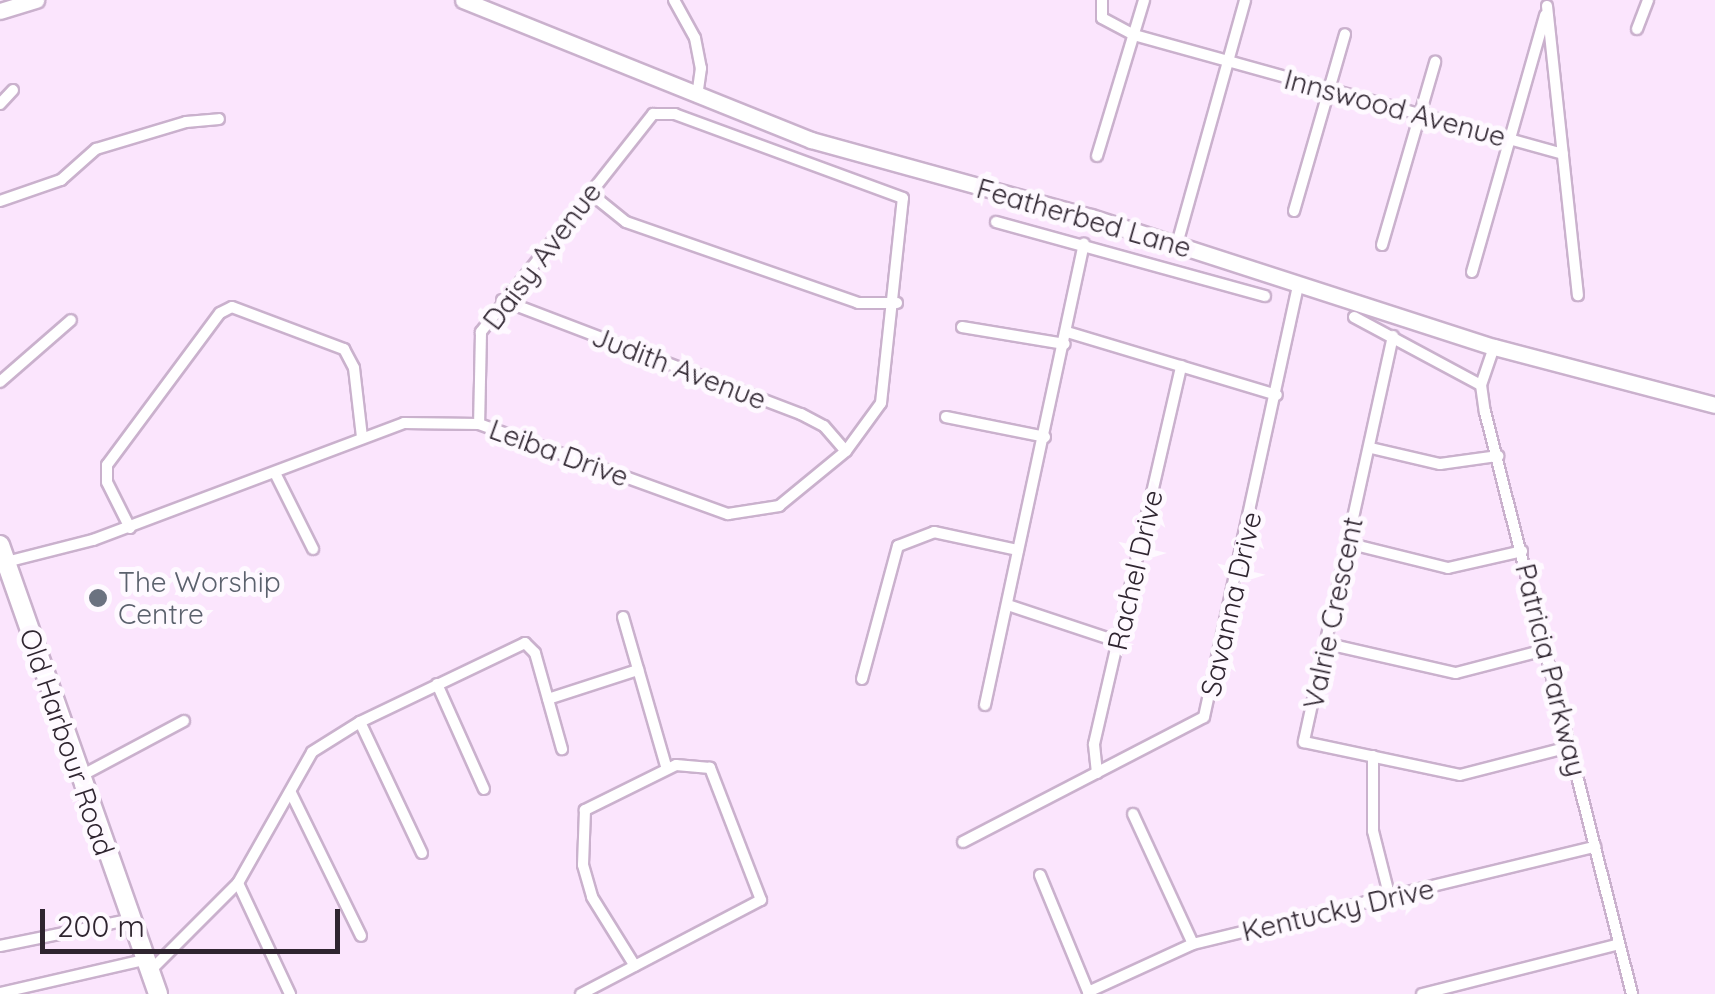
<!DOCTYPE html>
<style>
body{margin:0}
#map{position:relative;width:1715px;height:994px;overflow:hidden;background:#fbe5fd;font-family:Quicksand,sans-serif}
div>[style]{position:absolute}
.roads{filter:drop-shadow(2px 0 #cab1cd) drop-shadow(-2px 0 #cab1cd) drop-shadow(0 2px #cab1cd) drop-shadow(0 -2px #cab1cd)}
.street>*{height:10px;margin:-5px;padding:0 5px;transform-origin:5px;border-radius:5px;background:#fff}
.secondary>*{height:15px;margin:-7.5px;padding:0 7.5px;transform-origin:7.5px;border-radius:7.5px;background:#fff}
.primary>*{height:18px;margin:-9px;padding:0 9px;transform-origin:9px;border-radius:9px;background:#fff}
.dots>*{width:28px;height:28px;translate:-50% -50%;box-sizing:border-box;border:5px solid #fef9ff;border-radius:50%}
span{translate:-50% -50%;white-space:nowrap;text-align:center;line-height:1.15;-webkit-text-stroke:10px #fef9ff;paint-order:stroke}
.street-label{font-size:28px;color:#2f2530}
.worship-label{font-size:28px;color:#5b616d}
.left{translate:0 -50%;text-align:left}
.scale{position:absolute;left:40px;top:909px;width:300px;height:45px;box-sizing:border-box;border:5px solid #2f2530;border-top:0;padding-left:12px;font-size:30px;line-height:35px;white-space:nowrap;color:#2f2530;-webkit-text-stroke:8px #fef9ff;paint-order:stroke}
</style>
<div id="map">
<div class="roads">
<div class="street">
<div style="left:674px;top:0;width:43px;rotate:61.1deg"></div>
<div style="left:695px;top:38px;width:31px;rotate:79deg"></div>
<div style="left:701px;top:68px;width:28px;rotate:98deg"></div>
<div style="left:1102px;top:0;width:18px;rotate:90deg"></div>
<div style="left:1102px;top:18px;width:36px;rotate:28deg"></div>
<div style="left:1134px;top:35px;width:445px;rotate:15.5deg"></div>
<div style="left:1547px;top:6px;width:291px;rotate:83.9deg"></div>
<div style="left:1637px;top:29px;width:31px;rotate:-69deg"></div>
<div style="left:0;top:104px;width:19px;rotate:-47deg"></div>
<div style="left:1097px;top:156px;width:163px;rotate:-73.2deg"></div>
<div style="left:590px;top:193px;width:46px;rotate:38.9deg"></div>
<div style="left:626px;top:222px;width:246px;rotate:19.2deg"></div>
<div style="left:858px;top:303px;width:39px"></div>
<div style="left:0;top:201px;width:65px;rotate:-19deg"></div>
<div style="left:61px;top:180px;width:47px;rotate:-41.5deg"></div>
<div style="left:96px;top:149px;width:94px;rotate:-16.7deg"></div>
<div style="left:186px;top:122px;width:33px;rotate:-5deg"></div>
<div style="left:1294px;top:211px;width:184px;rotate:-73.9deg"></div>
<div style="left:996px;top:222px;width:279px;rotate:15.4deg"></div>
<div style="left:1177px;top:244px;width:253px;rotate:-74.4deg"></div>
<div style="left:1382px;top:245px;width:191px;rotate:-73.8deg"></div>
<div style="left:1472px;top:272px;width:267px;rotate:-74.1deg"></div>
<div style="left:502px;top:300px;width:320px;rotate:20.9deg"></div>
<div style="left:801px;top:414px;width:26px;rotate:28deg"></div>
<div style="left:824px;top:426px;width:33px;rotate:49deg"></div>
<div style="left:1354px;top:317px;width:144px;rotate:28.2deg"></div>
<div style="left:962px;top:327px;width:104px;rotate:9.4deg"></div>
<div style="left:1067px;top:332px;width:219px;rotate:16.7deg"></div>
<div style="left:1393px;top:336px;width:416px;rotate:102.4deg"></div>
<div style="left:1304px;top:742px;width:159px;rotate:11.9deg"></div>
<div style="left:1460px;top:775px;width:113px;rotate:-14.4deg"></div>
<div style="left:1494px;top:347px;width:40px;rotate:108.9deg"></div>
<div style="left:1481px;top:385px;width:27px;rotate:82deg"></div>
<div style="left:1485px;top:412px;width:600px;rotate:75.82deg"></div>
<div style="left:0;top:382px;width:94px;rotate:-41.1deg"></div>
<div style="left:946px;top:417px;width:101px;rotate:11.4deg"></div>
<div style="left:1371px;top:448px;width:71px;rotate:13.1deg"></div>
<div style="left:1440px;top:464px;width:59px;rotate:-7.9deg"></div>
<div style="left:275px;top:473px;width:85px;rotate:63.4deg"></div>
<div style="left:130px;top:528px;width:51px;rotate:-116.6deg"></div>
<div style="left:107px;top:482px;width:17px;rotate:-90deg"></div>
<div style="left:107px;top:465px;width:189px;rotate:-53.4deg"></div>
<div style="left:220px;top:313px;width:13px;rotate:-27deg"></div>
<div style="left:232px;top:307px;width:120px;rotate:20.6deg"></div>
<div style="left:344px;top:349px;width:21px;rotate:62deg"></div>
<div style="left:354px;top:368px;width:69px;rotate:83.4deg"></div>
<div style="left:1347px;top:543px;width:104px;rotate:13.9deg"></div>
<div style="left:1448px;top:568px;width:76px;rotate:-12.9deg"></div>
<div style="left:6px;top:562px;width:90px;rotate:-14.2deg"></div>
<div style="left:93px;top:540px;width:332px;rotate:-20.6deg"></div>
<div style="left:404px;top:423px;width:75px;rotate:0.8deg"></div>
<div style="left:479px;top:424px;width:265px;rotate:19.9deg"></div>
<div style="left:728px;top:514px;width:52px;rotate:-8.9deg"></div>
<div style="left:779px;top:506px;width:87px;rotate:-39.4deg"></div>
<div style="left:846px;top:451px;width:59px;rotate:-53.9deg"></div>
<div style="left:881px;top:403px;width:206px;rotate:-83.9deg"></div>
<div style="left:903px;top:198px;width:243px;rotate:-159.8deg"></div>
<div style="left:675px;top:114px;width:22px;rotate:180deg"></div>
<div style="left:653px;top:114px;width:278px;rotate:128.3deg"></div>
<div style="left:481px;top:332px;width:92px;rotate:91.2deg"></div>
<div style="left:1008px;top:605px;width:117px;rotate:18.4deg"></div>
<div style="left:623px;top:617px;width:158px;rotate:73.9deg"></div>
<div style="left:1328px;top:644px;width:131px;rotate:12.8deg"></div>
<div style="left:1456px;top:673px;width:92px;rotate:-14.5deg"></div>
<div style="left:862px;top:679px;width:138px;rotate:-74.9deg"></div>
<div style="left:898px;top:546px;width:39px;rotate:-21deg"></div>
<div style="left:934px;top:532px;width:86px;rotate:12.1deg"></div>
<div style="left:437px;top:684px;width:115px;rotate:65.9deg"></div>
<div style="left:548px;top:699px;width:95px;rotate:-17.9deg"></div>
<div style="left:985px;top:705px;width:472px;rotate:-77.9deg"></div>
<div style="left:360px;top:722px;width:145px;rotate:64.7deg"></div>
<div style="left:1373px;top:756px;width:75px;rotate:90deg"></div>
<div style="left:1373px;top:831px;width:69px;rotate:75.8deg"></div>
<div style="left:1097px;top:773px;width:29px;rotate:-96deg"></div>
<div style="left:1094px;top:744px;width:388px;rotate:-77deg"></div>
<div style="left:79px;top:777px;width:119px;rotate:-28.1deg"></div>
<div style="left:291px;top:793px;width:159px;rotate:63.9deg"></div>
<div style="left:1133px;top:814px;width:143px;rotate:65.2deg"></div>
<div style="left:963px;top:842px;width:271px;rotate:-27.4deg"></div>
<div style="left:1204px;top:717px;width:444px;rotate:-77.7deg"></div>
<div style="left:1040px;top:875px;width:129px;rotate:67.6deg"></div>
<div style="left:238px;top:883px;width:123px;rotate:64.9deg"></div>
<div style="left:0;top:946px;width:131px;rotate:-11.5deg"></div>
<div style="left:150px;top:971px;width:124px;rotate:-45deg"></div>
<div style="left:238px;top:883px;width:150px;rotate:-60.5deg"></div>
<div style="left:312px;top:752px;width:57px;rotate:-32deg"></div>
<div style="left:360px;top:722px;width:183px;rotate:-25.6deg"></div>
<div style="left:525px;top:643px;width:14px;rotate:45deg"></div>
<div style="left:535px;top:653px;width:100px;rotate:74.3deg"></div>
<div style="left:1088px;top:992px;width:115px;rotate:-24.6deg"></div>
<div style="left:1193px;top:944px;width:414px;rotate:-13.6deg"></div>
<div style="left:0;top:993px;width:148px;rotate:-12.9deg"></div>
<div style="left:581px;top:994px;width:203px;rotate:-27.6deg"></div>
<div style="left:761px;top:900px;width:142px;rotate:-111.1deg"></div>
<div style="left:710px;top:768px;width:34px;rotate:-175deg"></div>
<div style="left:676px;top:765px;width:102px;rotate:153.7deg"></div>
<div style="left:585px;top:810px;width:55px;rotate:92.1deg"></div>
<div style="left:583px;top:865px;width:33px;rotate:74deg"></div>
<div style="left:592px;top:897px;width:81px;rotate:58.1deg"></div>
<div style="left:1422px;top:994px;width:203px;rotate:-14.2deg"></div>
</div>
<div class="secondary">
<div style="left:463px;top:0;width:375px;rotate:21.9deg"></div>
<div style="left:811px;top:140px;width:290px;rotate:15.4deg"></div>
<div style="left:1091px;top:217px;width:423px;rotate:17.9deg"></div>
<div style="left:1494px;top:347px;width:228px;rotate:14.7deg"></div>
<div style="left:0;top:11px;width:38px;rotate:-17deg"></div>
</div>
<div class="primary">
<div style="left:0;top:545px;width:476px;rotate:70.6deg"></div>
</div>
</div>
<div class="dots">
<div style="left:98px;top:598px;background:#6b7280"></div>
</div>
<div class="street-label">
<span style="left:1395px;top:108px;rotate:15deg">Innswood Avenue</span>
<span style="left:1084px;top:218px;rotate:16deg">Featherbed Lane</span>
<span style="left:542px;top:256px;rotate:-53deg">Daisy Avenue</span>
<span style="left:679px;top:368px;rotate:21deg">Judith Avenue</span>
<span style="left:559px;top:453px;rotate:20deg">Leiba Drive</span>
<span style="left:1135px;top:570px;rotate:-77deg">Rachel Drive</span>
<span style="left:1231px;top:604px;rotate:-77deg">Savanna Drive</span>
<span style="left:1333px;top:613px;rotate:-78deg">Valrie Crescent</span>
<span style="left:1551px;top:670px;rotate:76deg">Patricia Parkway</span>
<span style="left:67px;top:742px;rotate:71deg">Old Harbour Road</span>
<span style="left:1338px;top:910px;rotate:-13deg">Kentucky Drive</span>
</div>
<div class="worship-label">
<span class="left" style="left:118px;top:598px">The Worship<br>Centre</span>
</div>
<div class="scale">200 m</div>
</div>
